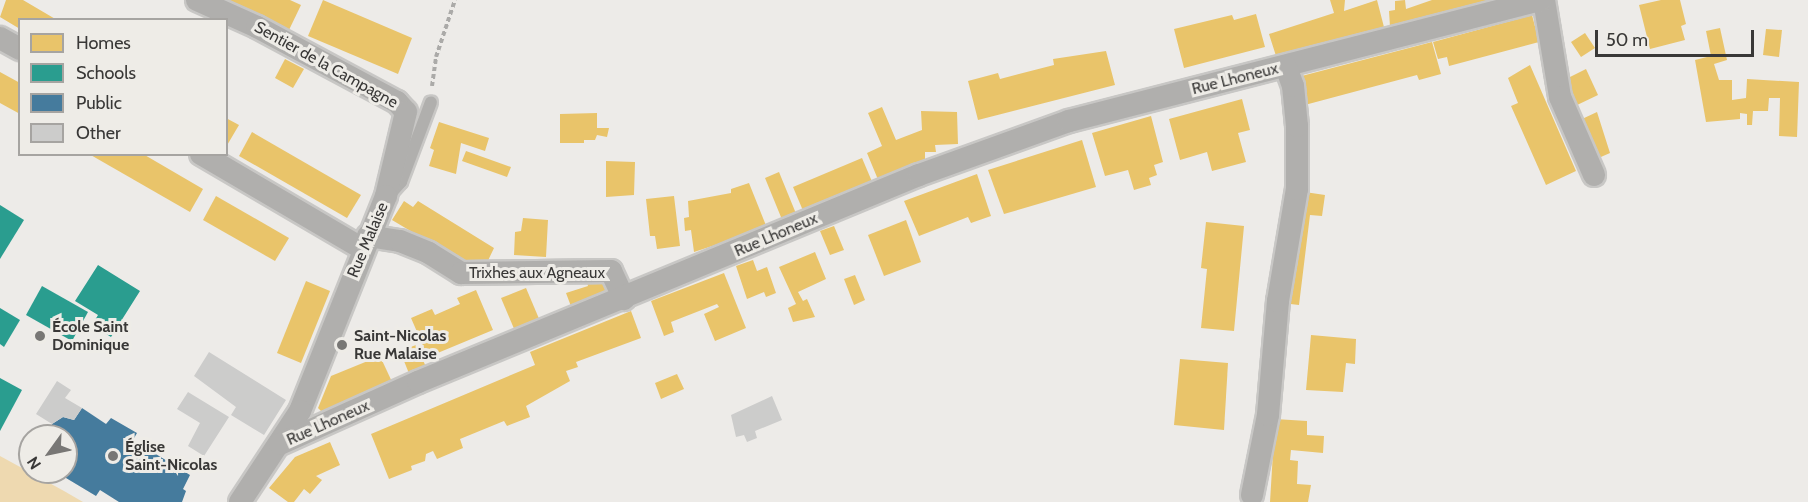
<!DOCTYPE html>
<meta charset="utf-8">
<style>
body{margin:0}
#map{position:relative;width:1808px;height:502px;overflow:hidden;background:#edebe8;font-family:Cabin,sans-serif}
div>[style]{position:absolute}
.green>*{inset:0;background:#eed9b0}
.homes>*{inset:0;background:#e9c46a}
.schools>*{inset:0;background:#2a9d8f}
.public>*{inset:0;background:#457b9d}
.building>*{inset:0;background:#cccccb}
.path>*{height:4px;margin-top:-2px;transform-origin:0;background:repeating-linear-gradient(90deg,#abaaa8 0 4.5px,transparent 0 7.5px)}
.roads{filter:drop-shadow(2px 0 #c8c7c5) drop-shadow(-2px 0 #c8c7c5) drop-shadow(0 2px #c8c7c5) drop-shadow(0 -2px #c8c7c5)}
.service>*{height:12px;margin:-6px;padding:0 6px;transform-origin:6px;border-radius:6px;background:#b0afad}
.minor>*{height:22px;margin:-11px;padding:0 11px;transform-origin:11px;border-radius:11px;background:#b0afad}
.dots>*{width:16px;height:16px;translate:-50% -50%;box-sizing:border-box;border:3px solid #eeece7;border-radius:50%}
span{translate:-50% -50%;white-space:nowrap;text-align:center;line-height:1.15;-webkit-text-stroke:6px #eeece7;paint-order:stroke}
.street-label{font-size:16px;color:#393837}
.poi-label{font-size:16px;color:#393837;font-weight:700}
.left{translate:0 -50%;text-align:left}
.legend{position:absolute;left:18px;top:18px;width:210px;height:138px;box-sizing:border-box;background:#eeece7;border:2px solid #a6a4a1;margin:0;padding:8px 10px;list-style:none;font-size:18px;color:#393837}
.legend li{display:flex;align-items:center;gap:12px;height:30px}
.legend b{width:30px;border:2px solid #a6a4a1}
.north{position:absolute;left:18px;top:424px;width:60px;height:60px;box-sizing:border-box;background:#eeece7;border:2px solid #a6a4a1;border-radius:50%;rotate:237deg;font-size:16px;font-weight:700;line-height:24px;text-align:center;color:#393837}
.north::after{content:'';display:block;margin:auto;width:21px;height:27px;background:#787775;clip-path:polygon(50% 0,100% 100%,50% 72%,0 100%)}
.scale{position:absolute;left:1595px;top:30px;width:159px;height:27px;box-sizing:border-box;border:3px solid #393837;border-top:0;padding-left:8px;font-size:18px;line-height:21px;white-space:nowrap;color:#393837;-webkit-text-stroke:4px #eeece7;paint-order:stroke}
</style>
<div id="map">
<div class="green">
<div style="clip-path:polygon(0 456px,64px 491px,83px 502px,0 502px)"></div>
</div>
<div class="homes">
<div style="clip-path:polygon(6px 0,23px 0,57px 20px,20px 20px,20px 29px,0 17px)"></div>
<div style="clip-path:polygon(224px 0,290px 0,301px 5px,289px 30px)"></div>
<div style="clip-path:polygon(323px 0,412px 38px,398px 74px,308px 36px)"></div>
<div style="clip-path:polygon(1330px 0,1345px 0,1344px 11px,1377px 0,1385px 31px,1277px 59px,1269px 34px,1334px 13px)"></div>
<div style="clip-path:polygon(1405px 0,1406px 9px,1432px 0,1497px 0,1390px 27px,1389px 11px,1395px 10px,1395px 1px)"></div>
<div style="clip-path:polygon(1661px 0,1680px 0,1686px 24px,1681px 26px,1685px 40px,1650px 49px,1639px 5px)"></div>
<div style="clip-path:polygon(1256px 14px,1265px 47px,1184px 68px,1174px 29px,1232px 15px,1234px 20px)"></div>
<div style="clip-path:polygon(1532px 15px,1539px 42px,1449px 66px,1447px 57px,1438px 59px,1433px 42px)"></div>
<div style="clip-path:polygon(1720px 28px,1727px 60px,1714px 64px,1719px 80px,1732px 80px,1732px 100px,1746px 98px,1747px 79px,1799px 82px,1797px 137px,1779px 136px,1780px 98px,1769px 98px,1768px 111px,1753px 111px,1752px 125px,1747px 125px,1747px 114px,1740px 113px,1740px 119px,1706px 122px,1695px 60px,1711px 56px,1706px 31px)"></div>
<div style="clip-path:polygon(1766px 29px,1782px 30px,1779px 57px,1763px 55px)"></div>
<div style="clip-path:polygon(1585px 33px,1595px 48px,1581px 57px,1571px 42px)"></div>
<div style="clip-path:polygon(1432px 42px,1441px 74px,1419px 80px,1417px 75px,1301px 106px,1294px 78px)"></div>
<div style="clip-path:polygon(1106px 51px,1115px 85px,978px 120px,968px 81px,998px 73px,1000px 79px,1054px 65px,1053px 59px)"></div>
<div style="clip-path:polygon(285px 59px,304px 69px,293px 88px,275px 78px)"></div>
<div style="clip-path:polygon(1530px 65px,1576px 171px,1546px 185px,1511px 106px,1518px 103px,1508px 78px)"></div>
<div style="clip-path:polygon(1586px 69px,1598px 95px,1575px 106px,1562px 81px)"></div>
<div style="clip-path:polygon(0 72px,20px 83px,20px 114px,0 103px)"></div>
<div style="clip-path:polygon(1242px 99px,1250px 130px,1238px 133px,1246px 162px,1212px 171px,1207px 152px,1180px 160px,1169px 119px)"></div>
<div style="clip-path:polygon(882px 107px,896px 140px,922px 130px,921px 111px,957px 112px,958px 144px,935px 145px,936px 152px,925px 152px,925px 162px,879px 182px,867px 153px,882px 146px,868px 113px)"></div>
<div style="clip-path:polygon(1597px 112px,1610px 153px,1594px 160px,1582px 134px,1588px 131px,1582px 119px)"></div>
<div style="clip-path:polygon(597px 113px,597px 128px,609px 128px,607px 137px,597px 135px,595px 140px,584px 140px,584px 143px,560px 143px,560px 114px)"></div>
<div style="clip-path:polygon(1151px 116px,1163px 162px,1154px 165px,1157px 175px,1149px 178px,1151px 185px,1134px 190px,1128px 170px,1105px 176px,1092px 133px)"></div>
<div style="clip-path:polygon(226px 118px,239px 125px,226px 147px)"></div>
<div style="clip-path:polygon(439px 122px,489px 138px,485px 151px,461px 143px,456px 174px,429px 166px,434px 150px,430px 148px)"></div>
<div style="clip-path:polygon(252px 132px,361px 195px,347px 218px,239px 156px)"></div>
<div style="clip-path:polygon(1082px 140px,1096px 187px,1004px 214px,988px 170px)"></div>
<div style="clip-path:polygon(466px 151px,511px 167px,507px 177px,462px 161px)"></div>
<div style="clip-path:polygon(89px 154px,143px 154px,203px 189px,190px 212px)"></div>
<div style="clip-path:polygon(862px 158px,873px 184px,804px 213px,793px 187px)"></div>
<div style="clip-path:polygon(606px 161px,635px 162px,634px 195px,606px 197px)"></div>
<div style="clip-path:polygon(779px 172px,797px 216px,783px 222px,765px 178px)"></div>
<div style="clip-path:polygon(977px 174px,991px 216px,971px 223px,968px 217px,919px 236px,904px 201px)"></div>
<div style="clip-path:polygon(749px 183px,767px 228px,694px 252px,691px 230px,685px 231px,684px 218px,689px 217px,688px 201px,731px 193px,731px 189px)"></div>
<div style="clip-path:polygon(1298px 191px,1325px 195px,1322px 216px,1310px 215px,1299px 305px,1282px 303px)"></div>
<div style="clip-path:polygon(216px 196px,289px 238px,275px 261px,203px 220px)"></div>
<div style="clip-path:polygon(674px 196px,680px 246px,657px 249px,655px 236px,650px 236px,646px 199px)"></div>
<div style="clip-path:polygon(404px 201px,413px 207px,418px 201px,494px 248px,484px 269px,466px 264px,392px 220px)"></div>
<div style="clip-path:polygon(523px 218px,548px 220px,546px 257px,514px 255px,515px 232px,521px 231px)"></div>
<div style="clip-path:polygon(906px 220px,921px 262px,884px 276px,868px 235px)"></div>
<div style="clip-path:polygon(1206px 222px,1244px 226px,1234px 331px,1201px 328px,1207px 269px,1201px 268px)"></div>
<div style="clip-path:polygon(834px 226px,844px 250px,830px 255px,820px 231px)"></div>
<div style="clip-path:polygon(815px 252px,826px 279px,798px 292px,803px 301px,807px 299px,815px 317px,793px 322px,788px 308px,796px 304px,779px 267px)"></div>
<div style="clip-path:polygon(753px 260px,757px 271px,767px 267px,776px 293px,766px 297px,764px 292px,747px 299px,736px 266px)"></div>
<div style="clip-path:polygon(724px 273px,746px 328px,715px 341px,704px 314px,719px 307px,717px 304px,671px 322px,674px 332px,664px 336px,651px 301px)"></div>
<div style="clip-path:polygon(602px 275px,607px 294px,572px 309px,566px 293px,588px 286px,585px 276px)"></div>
<div style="clip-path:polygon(855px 275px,865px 300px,854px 305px,844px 279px)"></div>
<div style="clip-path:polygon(306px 281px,330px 291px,301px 363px,277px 353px)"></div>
<div style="clip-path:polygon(526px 288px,540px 321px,515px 331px,501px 298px)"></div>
<div style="clip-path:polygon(476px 290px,493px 330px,428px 357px,411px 318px,432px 309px,435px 315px,460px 304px,457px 298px)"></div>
<div style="clip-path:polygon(631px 311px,641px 338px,576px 362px,578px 367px,566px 371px,570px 381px,526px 406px,530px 417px,507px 426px,504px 421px,460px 439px,463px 448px,437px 459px,433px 451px,426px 454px,425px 461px,411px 466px,412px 470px,389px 479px,371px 434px,535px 365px,530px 352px)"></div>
<div style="clip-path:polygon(1311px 335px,1356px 339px,1355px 364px,1346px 363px,1343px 392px,1306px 390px)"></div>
<div style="clip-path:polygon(416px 345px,427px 369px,410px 376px,400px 351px)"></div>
<div style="clip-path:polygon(380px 356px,393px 384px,323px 413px,318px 408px,331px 376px)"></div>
<div style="clip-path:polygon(1180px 359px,1228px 363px,1224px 430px,1174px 425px)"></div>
<div style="clip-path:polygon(677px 374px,684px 389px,661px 399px,655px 383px)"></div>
<div style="clip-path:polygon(1275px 419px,1307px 421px,1307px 435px,1324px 436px,1323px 453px,1291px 450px,1290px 460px,1298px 461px,1297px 484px,1311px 485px,1308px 502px,1270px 502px)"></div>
<div style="clip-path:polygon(330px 442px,340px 465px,316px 476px,322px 480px,310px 494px,304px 489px,294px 502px,288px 502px,269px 488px,295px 457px)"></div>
</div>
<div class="schools">
<div style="clip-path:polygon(0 205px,24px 220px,0 259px)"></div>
<div style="clip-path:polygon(98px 265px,140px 291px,111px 337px,92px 325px,98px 315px,75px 301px)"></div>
<div style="clip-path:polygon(42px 286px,88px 312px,72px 341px,26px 315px)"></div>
<div style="clip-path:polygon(0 308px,20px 320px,4px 347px,0 344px)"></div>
<div style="clip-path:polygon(0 378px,22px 390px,0 431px)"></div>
</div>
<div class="public">
<div style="clip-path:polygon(82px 408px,106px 424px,111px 418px,137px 433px,133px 440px,190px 475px,183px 489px,186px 491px,182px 502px,119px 502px,100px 490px,96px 496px,56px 472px,66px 472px,66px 436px,51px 436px,52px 424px,63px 417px,74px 420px)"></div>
</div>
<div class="building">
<div style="clip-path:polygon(209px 352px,286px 400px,264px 435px,231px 415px,236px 407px,194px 376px)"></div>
<div style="clip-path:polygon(57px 381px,71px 390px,65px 398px,82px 408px,74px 420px,63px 417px,52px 424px,36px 414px)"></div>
<div style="clip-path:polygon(188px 392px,229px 417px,204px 456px,188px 446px,200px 423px,177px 409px)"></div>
<div style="clip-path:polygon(772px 396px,782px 420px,755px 431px,757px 438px,747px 442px,744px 435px,736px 437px,731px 415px)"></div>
</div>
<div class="path">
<div style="left:432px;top:86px;width:29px;rotate:-82deg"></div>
<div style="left:436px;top:57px;width:60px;rotate:-71.6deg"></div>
</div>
<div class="roads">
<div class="service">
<div style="left:391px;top:193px;width:15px;rotate:-48deg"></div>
<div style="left:401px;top:182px;width:85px;rotate:-69.4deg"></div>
</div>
<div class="minor">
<div style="left:197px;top:0;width:66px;rotate:24.2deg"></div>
<div style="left:257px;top:27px;width:159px;rotate:28.2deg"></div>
<div style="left:397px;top:102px;width:13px;rotate:48deg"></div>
<div style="left:406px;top:112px;width:86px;rotate:103.4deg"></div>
<div style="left:386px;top:196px;width:232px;rotate:111.8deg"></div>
<div style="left:300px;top:411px;width:109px;rotate:123.4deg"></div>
<div style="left:1544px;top:0;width:98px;rotate:80.6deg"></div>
<div style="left:1560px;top:97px;width:85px;rotate:66.4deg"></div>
<div style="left:0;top:38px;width:23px;rotate:29deg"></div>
<div style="left:201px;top:154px;width:188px;rotate:30.4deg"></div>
<div style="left:368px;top:236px;width:32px;rotate:9deg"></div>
<div style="left:400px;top:241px;width:31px;rotate:22deg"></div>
<div style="left:429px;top:253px;width:38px;rotate:32deg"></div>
<div style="left:461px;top:273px;width:150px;rotate:-0.8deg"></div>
<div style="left:611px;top:271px;width:31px;rotate:65deg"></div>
<div style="left:280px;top:444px;width:151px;rotate:-24.2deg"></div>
<div style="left:418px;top:382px;width:542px;rotate:-22.45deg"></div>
<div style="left:919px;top:175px;width:159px;rotate:-19.8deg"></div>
<div style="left:1069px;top:121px;width:487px;rotate:-14.4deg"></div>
<div style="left:1252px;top:495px;width:82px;rotate:-78.7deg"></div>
<div style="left:1268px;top:415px;width:114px;rotate:-85deg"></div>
<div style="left:1278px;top:301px;width:114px;rotate:-80.4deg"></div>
<div style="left:1297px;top:189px;width:63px;rotate:-90deg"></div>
<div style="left:1297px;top:126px;width:40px;rotate:-95.7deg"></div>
<div style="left:1293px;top:86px;width:20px;rotate:-110deg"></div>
</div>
</div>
<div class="dots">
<div style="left:40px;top:336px;background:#787775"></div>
<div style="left:342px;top:345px;background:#787775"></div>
<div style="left:113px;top:456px;background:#787775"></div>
</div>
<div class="street-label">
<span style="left:326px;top:65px;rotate:29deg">Sentier de la Campagne</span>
<span style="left:1235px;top:79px;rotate:-14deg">Rue Lhoneux</span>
<span style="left:776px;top:235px;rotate:-23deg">Rue Lhoneux</span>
<span style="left:368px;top:240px;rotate:-67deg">Rue Malaise</span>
<span style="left:537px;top:273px">Trixhes aux Agneaux</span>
<span style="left:328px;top:423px;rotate:-24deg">Rue Lhoneux</span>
</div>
<div class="poi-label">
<span class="left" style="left:52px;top:336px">École Saint<br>Dominique</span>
<span class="left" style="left:354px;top:345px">Saint-Nicolas<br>Rue Malaise</span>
<span class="left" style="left:125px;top:456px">Église<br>Saint-Nicolas</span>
</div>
<ul class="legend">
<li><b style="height:16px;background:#e9c46a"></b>Homes</li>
<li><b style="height:16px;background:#2a9d8f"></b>Schools</li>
<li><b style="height:16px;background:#457b9d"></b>Public</li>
<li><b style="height:16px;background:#cccccb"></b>Other</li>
</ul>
<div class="north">N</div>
<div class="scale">50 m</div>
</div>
